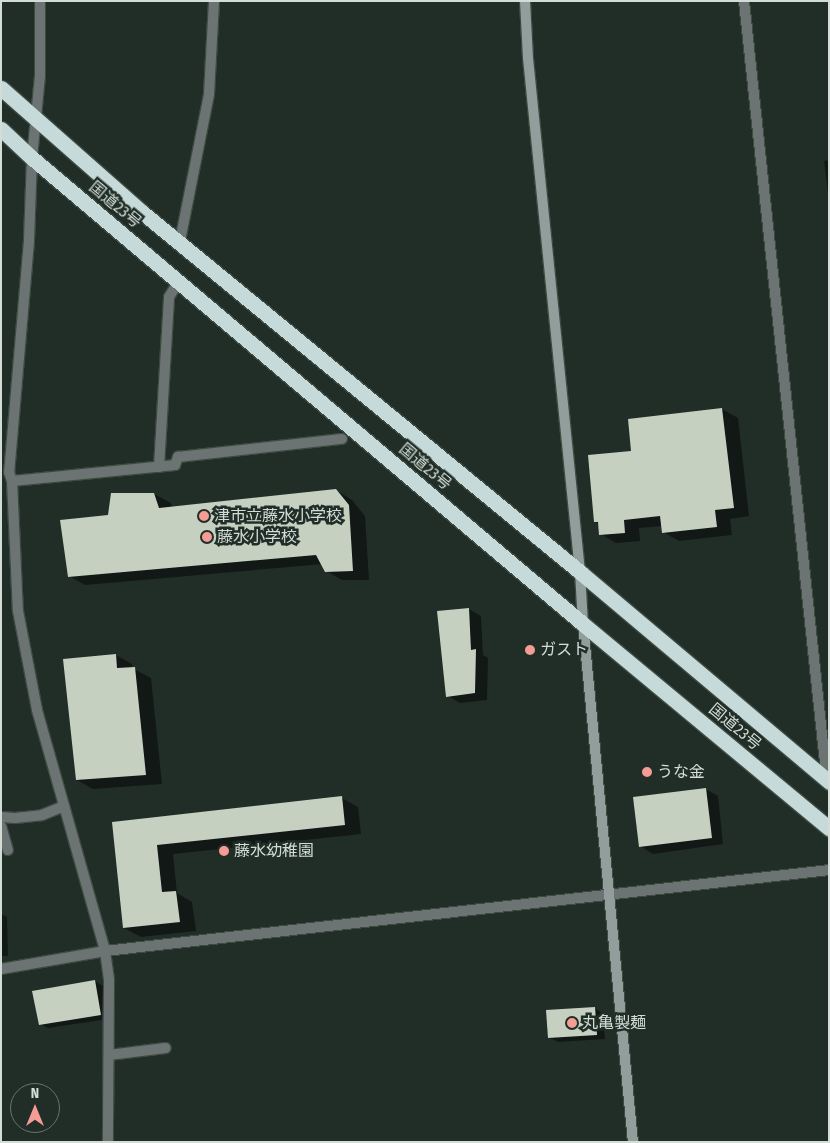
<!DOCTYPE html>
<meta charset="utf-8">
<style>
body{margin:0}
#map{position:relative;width:830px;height:1143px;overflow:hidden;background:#212e28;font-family:"Fira Sans Condensed","Noto Sans JP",sans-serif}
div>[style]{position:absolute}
.shadow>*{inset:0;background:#0007}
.building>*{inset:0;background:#c6d0c1}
.roads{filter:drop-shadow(1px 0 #3d4a44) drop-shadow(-1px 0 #3d4a44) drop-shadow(0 1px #3d4a44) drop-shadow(0 -1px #3d4a44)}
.street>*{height:10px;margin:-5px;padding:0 5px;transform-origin:5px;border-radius:5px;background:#6c7473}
.secondary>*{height:10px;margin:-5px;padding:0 5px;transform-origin:5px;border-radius:5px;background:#919e9c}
.highway>*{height:15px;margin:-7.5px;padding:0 7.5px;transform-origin:7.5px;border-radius:7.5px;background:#c6dbd9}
.dots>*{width:14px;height:14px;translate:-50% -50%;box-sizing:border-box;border:2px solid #212e28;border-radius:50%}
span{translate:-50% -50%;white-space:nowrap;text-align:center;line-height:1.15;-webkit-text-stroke:5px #212e28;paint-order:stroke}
.street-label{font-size:16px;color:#d3dcd7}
.poi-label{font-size:16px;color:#d3dcd7}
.left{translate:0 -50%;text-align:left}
.frame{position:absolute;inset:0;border:2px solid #d3dcd7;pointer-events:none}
.north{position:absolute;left:10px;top:1083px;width:50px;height:50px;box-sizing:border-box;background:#212e28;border:1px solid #68746e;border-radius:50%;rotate:0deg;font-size:14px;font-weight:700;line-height:20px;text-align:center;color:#d3dcd7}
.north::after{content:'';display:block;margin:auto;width:18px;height:22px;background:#f59c94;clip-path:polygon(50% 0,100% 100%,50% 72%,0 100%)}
</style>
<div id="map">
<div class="shadow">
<div style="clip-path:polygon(829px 160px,829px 201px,824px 161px)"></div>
<div style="clip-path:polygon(722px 409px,738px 418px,749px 516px,730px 519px,732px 535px,679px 541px,663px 532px,662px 526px,639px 528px,640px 541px,616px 543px,601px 534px,600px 525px,595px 522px,633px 452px)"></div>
<div style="clip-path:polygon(336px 490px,352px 500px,365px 516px,369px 580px,342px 580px,326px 571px,323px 564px,85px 585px,69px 576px,109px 516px,154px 494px,171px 503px,172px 507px)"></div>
<div style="clip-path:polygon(469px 609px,481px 616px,483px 655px,488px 658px,487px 700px,460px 703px,448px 696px)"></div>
<div style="clip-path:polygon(116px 655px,132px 664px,132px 668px,151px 678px,162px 784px,93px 789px,77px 780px)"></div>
<div style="clip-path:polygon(706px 789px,718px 796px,723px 844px,653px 854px,640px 846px)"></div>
<div style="clip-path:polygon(342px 798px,358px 807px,361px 834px,173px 854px,177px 893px,192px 902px,196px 931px,141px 937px,124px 928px,113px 823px)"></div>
<div style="clip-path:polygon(1px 914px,7px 917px,8px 956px,1px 956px)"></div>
<div style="clip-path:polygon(95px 981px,103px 986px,108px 1019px,48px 1028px,40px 1024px)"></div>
<div style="clip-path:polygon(595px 1009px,603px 1013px,605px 1039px,558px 1042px,550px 1038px,548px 1012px)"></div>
</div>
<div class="building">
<div style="clip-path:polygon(722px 408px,734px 508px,715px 510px,717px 527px,662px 533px,660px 516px,624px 520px,625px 533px,599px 535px,598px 522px,594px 522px,588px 455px,631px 451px,628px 419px)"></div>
<div style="clip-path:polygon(336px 489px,349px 505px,353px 571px,325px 572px,316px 555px,68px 577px,60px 520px,108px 515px,111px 493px,154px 493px,159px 508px)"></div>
<div style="clip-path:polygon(469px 608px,471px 650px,476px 649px,475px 693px,446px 697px,437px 611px)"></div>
<div style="clip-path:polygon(116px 654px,117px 668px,135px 667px,146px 775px,76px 780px,63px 659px)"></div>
<div style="clip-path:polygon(706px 788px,712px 838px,639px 847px,633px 797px)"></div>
<div style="clip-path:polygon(342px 796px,345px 825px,157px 845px,162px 892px,176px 891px,180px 922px,123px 928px,112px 822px)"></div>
<div style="clip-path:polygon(95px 980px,101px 1015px,39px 1025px,32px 991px)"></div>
<div style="clip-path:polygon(595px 1007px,597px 1035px,548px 1038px,546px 1010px)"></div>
</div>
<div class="roads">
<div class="street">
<div style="left:40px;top:1px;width:75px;rotate:90deg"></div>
<div style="left:40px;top:76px;width:82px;rotate:95.6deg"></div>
<div style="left:32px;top:158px;width:83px;rotate:92.1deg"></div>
<div style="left:29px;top:241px;width:232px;rotate:94.9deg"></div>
<div style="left:9px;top:472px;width:9px;rotate:72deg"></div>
<div style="left:12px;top:481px;width:130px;rotate:87.4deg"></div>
<div style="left:18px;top:611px;width:101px;rotate:79.1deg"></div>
<div style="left:37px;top:710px;width:250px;rotate:74.2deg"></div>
<div style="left:105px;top:951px;width:30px;rotate:82deg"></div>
<div style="left:109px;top:981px;width:161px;rotate:90.4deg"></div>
<div style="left:744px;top:1px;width:784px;rotate:83.93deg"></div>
<div style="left:180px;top:241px;width:150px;rotate:-78.8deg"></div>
<div style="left:209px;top:94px;width:93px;rotate:-86.9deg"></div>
<div style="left:159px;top:467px;width:170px;rotate:-86.6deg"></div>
<div style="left:169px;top:297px;width:19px;rotate:-58deg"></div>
<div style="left:12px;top:481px;width:164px;rotate:-5.6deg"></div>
<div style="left:175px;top:465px;width:9px;rotate:-69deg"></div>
<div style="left:178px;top:457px;width:165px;rotate:-6.3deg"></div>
<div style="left:1px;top:817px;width:14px;rotate:4deg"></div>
<div style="left:15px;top:818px;width:27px;rotate:-6deg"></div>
<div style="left:42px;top:815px;width:24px;rotate:-22deg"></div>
<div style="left:1px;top:826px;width:25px;rotate:74deg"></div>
<div style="left:1px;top:969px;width:106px;rotate:-9.8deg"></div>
<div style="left:105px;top:951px;width:729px;rotate:-6.38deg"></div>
<div style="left:109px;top:1055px;width:57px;rotate:-7deg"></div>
</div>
<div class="secondary">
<div style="left:525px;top:1px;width:57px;rotate:87deg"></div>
<div style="left:528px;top:58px;width:517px;rotate:84.22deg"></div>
<div style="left:580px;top:572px;width:52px;rotate:86.7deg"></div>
<div style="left:583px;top:624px;width:520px;rotate:84.49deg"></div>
</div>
<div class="highway">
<div style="left:1px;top:88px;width:189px;rotate:41.4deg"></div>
<div style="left:143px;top:213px;width:566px;rotate:39.4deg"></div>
<div style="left:580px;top:572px;width:326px;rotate:40.1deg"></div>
<div style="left:1px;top:129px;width:42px;rotate:43.1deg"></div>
<div style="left:32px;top:158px;width:722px;rotate:40.22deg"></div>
<div style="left:583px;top:624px;width:320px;rotate:39.7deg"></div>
</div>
</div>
<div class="dots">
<div style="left:204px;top:516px;background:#f59c94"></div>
<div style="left:207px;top:537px;background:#f59c94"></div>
<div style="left:530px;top:650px;background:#f59c94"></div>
<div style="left:647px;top:772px;background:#f59c94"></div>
<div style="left:224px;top:851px;background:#f59c94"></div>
<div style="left:572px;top:1023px;background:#f59c94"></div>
</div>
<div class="street-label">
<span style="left:115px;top:205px;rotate:40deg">国道23号</span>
<span style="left:425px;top:467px;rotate:40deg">国道23号</span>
<span style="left:735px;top:727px;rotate:40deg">国道23号</span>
</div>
<div class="poi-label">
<span class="left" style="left:214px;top:516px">津市立藤水小学校</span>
<span class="left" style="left:217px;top:537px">藤水小学校</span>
<span class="left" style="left:540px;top:650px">ガスト</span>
<span class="left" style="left:657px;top:772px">うな金</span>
<span class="left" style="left:234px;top:851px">藤水幼稚園</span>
<span class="left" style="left:582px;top:1023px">丸亀製麺</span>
</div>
<div class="frame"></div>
<div class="north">N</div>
</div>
